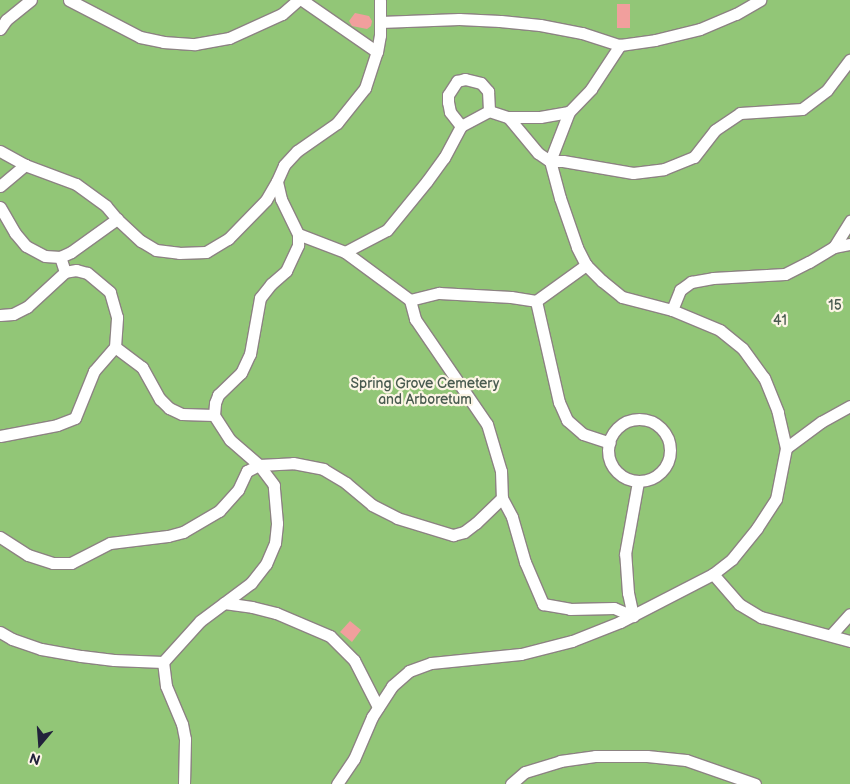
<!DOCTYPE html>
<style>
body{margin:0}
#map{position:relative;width:850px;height:784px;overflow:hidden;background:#f6e4ca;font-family:"Balsamiq Sans",sans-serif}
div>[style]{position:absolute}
.green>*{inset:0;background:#92c677}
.building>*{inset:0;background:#f19f9d}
.roads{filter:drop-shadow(1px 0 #8c8382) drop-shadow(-1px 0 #8c8382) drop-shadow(0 1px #8c8382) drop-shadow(0 -1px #8c8382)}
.minor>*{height:11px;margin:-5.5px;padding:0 5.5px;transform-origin:5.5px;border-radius:5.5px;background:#fff}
.minor>.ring{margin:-5.5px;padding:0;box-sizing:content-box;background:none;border:11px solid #fff;border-radius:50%}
span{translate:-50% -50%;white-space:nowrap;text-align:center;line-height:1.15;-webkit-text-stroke:4.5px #fcf5e5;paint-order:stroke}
.park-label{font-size:14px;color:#495b50}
.north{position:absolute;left:15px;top:719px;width:50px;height:50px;-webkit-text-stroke:4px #fcf5e5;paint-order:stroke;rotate:198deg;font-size:14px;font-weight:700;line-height:20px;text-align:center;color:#22223b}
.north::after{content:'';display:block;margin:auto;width:18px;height:22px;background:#22223b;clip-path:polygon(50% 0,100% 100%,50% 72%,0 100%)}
</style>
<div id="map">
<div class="green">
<div style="clip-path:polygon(0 0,850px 0,850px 784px,0 784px)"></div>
</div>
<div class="building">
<div style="clip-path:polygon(617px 4px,630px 4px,630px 28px,617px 28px)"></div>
<div style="clip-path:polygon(355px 13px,369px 16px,372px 21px,371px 26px,367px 29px,352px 26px,349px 21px)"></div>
<div style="clip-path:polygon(350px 621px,361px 630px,352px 642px,340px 632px)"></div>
</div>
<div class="roads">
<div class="minor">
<div style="left:69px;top:0;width:80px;rotate:27.5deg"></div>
<div style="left:140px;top:37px;width:24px;rotate:12deg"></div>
<div style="left:163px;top:42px;width:32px;rotate:4deg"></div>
<div style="left:195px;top:44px;width:35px;rotate:-10deg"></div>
<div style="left:229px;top:38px;width:58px;rotate:-24.4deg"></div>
<div style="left:282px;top:14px;width:21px;rotate:-41deg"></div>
<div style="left:302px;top:0;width:91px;rotate:34.7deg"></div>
<div style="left:380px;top:22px;width:79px;rotate:-2.2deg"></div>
<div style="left:459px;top:19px;width:41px;rotate:2.8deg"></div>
<div style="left:500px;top:21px;width:40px;rotate:5.7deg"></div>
<div style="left:540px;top:25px;width:43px;rotate:10.8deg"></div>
<div style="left:582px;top:33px;width:40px;rotate:18deg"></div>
<div style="left:620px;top:45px;width:35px;rotate:-8deg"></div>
<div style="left:655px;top:40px;width:46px;rotate:-13.7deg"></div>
<div style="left:700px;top:29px;width:39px;rotate:-23deg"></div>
<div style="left:736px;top:14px;width:28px;rotate:-30deg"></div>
<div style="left:0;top:29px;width:11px;rotate:-56deg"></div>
<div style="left:6px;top:20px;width:32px;rotate:-39deg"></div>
<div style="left:508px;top:117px;width:32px"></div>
<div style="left:540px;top:117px;width:29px;rotate:-10deg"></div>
<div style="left:461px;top:126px;width:18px;rotate:-128deg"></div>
<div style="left:450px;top:112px;width:10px;rotate:-101deg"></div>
<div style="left:448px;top:102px;width:7px;rotate:-90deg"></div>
<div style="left:448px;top:95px;width:17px;rotate:-57deg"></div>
<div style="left:457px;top:81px;width:8px;rotate:-14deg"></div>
<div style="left:465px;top:79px;width:16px;rotate:14deg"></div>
<div style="left:481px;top:83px;width:11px;rotate:49deg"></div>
<div style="left:488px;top:91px;width:20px;rotate:87deg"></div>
<div style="left:0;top:151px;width:29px;rotate:29deg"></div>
<div style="left:25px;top:165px;width:54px;rotate:20.4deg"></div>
<div style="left:76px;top:184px;width:37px;rotate:36deg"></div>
<div style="left:106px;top:206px;width:17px;rotate:50deg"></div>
<div style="left:117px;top:219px;width:33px;rotate:43deg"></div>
<div style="left:141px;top:241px;width:17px;rotate:31deg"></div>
<div style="left:156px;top:250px;width:23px;rotate:7deg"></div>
<div style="left:179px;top:253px;width:27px;rotate:-2deg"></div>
<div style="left:206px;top:252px;width:26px;rotate:-31deg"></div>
<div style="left:228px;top:239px;width:54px;rotate:-45.7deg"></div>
<div style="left:266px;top:200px;width:22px;rotate:-60deg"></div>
<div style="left:0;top:186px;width:33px;rotate:-40deg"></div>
<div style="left:0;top:207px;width:30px;rotate:60deg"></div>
<div style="left:15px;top:233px;width:17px;rotate:50deg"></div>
<div style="left:26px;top:246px;width:21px;rotate:28deg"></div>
<div style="left:45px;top:256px;width:15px;rotate:4deg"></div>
<div style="left:60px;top:257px;width:12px;rotate:-24deg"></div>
<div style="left:71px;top:252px;width:57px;rotate:-35.7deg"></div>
<div style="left:298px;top:234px;width:50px;rotate:21deg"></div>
<div style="left:345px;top:252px;width:81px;rotate:36.4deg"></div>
<div style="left:410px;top:300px;width:20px;rotate:75deg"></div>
<div style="left:415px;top:319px;width:127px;rotate:55.6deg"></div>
<div style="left:487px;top:424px;width:49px;rotate:73.4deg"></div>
<div style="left:501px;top:471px;width:27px;rotate:88deg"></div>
<div style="left:502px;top:498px;width:21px;rotate:62deg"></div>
<div style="left:512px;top:517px;width:47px;rotate:73.9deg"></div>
<div style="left:525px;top:562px;width:46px;rotate:66.8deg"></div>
<div style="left:543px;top:604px;width:27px;rotate:10deg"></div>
<div style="left:570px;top:609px;width:44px;rotate:-1.3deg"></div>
<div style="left:614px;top:608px;width:21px;rotate:23deg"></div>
<div style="left:834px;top:247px;width:16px;rotate:-11deg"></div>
<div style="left:345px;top:252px;width:47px;rotate:-27.6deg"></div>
<div style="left:387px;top:230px;width:63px;rotate:-50.8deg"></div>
<div style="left:427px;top:181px;width:29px;rotate:-54deg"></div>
<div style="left:444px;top:158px;width:36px;rotate:-62deg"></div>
<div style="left:461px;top:126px;width:32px;rotate:-28deg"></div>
<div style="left:489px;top:111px;width:20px;rotate:18deg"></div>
<div style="left:508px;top:117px;width:47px;rotate:50.2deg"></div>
<div style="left:538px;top:153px;width:14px;rotate:34deg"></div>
<div style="left:550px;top:161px;width:13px"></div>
<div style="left:563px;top:161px;width:71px;rotate:9.7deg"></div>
<div style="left:633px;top:173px;width:31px;rotate:-7deg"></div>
<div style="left:664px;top:169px;width:32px;rotate:-22deg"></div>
<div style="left:694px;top:157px;width:34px;rotate:-52deg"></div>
<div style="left:715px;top:130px;width:30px;rotate:-34deg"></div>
<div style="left:740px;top:113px;width:62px;rotate:-3.7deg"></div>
<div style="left:802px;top:109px;width:31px;rotate:-37deg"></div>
<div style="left:827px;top:90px;width:38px;rotate:-53deg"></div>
<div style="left:410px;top:300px;width:30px;rotate:-14deg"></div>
<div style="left:439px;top:293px;width:72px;rotate:3.2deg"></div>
<div style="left:511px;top:297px;width:25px;rotate:9deg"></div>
<div style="left:536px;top:301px;width:62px;rotate:-35.8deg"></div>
<div style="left:536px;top:301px;width:104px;rotate:77.2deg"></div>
<div style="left:559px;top:402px;width:20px;rotate:66deg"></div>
<div style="left:567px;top:420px;width:21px;rotate:41deg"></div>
<div style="left:583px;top:434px;width:28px;rotate:18deg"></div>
<div style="left:672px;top:310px;width:22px;rotate:-68deg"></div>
<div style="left:680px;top:290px;width:14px;rotate:-36deg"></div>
<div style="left:691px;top:282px;width:22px;rotate:-10deg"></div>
<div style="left:713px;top:278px;width:72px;rotate:-3.2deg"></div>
<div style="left:785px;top:274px;width:27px;rotate:-27deg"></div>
<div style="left:809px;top:262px;width:29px;rotate:-31deg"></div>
<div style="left:834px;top:247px;width:31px;rotate:-58deg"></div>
<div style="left:0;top:315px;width:13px;rotate:-4deg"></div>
<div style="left:13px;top:314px;width:16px;rotate:-27deg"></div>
<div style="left:27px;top:307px;width:52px;rotate:-42.6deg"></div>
<div style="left:115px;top:347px;width:34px;rotate:37deg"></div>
<div style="left:142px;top:367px;width:37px;rotate:61deg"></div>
<div style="left:160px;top:399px;width:13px;rotate:45deg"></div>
<div style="left:169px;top:408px;width:14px;rotate:25deg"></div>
<div style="left:182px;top:414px;width:32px;rotate:2deg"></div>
<div class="ring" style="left:608px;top:419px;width:51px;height:51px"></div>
<div style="left:0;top:436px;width:58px;rotate:-10.9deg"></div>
<div style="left:57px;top:425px;width:19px;rotate:-21deg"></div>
<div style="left:75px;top:418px;width:51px;rotate:-68deg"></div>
<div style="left:94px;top:371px;width:32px;rotate:-49deg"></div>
<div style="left:115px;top:347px;width:30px;rotate:-86deg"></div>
<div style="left:117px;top:317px;width:26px;rotate:-106deg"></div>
<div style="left:110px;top:292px;width:30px;rotate:-140deg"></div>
<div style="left:87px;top:273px;width:11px;rotate:-165deg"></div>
<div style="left:76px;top:270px;width:11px;rotate:170deg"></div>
<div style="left:65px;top:272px;width:16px;rotate:-108deg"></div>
<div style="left:786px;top:448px;width:44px;rotate:-36.6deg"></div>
<div style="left:821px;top:422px;width:33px;rotate:-29deg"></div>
<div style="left:0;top:537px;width:33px;rotate:33deg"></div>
<div style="left:28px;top:555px;width:26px;rotate:18deg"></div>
<div style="left:53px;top:563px;width:18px"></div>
<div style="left:71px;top:563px;width:44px;rotate:-27.1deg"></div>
<div style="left:110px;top:543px;width:58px;rotate:-6.9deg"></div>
<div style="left:168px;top:536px;width:16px;rotate:-15deg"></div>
<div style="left:183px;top:532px;width:42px;rotate:-30.3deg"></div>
<div style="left:219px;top:511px;width:28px;rotate:-48deg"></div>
<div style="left:238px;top:490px;width:21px;rotate:-65deg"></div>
<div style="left:247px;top:471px;width:13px;rotate:-27deg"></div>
<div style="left:259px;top:465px;width:34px;rotate:-3deg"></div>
<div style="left:293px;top:463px;width:31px;rotate:11deg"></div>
<div style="left:323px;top:469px;width:27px;rotate:31deg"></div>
<div style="left:346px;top:483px;width:34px;rotate:40deg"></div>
<div style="left:372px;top:505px;width:28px;rotate:27deg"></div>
<div style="left:397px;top:518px;width:59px;rotate:16.9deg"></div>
<div style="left:453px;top:535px;width:11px;rotate:-15deg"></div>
<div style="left:464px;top:532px;width:15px;rotate:-37deg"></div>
<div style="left:476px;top:523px;width:36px;rotate:-44deg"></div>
<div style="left:713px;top:574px;width:40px;rotate:49deg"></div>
<div style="left:739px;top:604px;width:26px;rotate:31deg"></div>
<div style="left:761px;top:617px;width:92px;rotate:15.1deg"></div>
<div style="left:224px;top:603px;width:28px;rotate:8deg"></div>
<div style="left:252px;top:607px;width:25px;rotate:14deg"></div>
<div style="left:276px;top:613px;width:59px;rotate:23.1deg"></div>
<div style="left:330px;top:636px;width:34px;rotate:45deg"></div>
<div style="left:354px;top:660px;width:53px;rotate:62.9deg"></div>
<div style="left:633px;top:616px;width:24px;rotate:-102deg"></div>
<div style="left:628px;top:593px;width:39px;rotate:-94deg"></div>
<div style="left:625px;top:554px;width:73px;rotate:-79.8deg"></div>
<div style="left:0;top:632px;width:14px;rotate:30deg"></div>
<div style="left:12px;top:639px;width:31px;rotate:19deg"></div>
<div style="left:41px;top:649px;width:41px;rotate:9.9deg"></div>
<div style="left:81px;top:656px;width:33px;rotate:7deg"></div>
<div style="left:114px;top:660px;width:49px;rotate:2.3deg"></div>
<div style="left:831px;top:635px;width:28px;rotate:-48deg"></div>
<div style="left:184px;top:784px;width:45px;rotate:-88.7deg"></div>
<div style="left:185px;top:739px;width:15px;rotate:-101deg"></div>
<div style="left:182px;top:724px;width:41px;rotate:-112.8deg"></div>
<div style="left:166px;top:686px;width:24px;rotate:-97deg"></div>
<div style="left:163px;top:662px;width:55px;rotate:-47.9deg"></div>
<div style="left:200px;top:621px;width:64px;rotate:-36.7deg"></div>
<div style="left:251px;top:583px;width:24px;rotate:-52deg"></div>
<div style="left:266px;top:564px;width:23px;rotate:-67deg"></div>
<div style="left:275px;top:543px;width:20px;rotate:-84deg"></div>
<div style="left:277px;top:523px;width:38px;rotate:-95deg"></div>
<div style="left:274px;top:485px;width:25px;rotate:-127deg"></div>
<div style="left:259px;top:465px;width:38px;rotate:-139deg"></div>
<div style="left:230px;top:440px;width:30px;rotate:-123deg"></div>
<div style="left:214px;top:415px;width:12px;rotate:-85deg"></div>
<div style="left:215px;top:403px;width:9px;rotate:-69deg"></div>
<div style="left:218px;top:395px;width:32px;rotate:-44deg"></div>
<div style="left:241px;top:373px;width:21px;rotate:-65deg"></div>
<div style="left:250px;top:354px;width:57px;rotate:-79.9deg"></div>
<div style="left:260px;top:298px;width:18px;rotate:-52deg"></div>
<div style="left:271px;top:284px;width:20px;rotate:-41deg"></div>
<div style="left:286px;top:271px;width:29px;rotate:-65deg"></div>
<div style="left:298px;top:245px;width:11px;rotate:-90deg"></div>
<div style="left:298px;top:234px;width:39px;rotate:-116deg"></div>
<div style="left:281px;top:199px;width:18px;rotate:-103deg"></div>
<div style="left:277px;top:181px;width:17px;rotate:-66deg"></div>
<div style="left:284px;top:165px;width:19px;rotate:-47deg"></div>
<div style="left:297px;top:151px;width:49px;rotate:-35deg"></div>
<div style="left:337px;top:123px;width:45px;rotate:-51.3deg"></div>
<div style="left:365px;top:88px;width:38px;rotate:-72deg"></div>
<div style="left:377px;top:52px;width:17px;rotate:-80deg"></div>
<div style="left:380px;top:35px;width:35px;rotate:-90deg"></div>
<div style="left:337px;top:784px;width:30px;rotate:-56deg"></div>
<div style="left:354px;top:759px;width:46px;rotate:-66.8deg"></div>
<div style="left:372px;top:717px;width:37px;rotate:-57deg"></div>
<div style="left:392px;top:686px;width:23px;rotate:-41deg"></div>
<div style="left:409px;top:671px;width:23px;rotate:-20deg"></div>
<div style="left:431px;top:663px;width:90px;rotate:-5.7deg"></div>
<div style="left:521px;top:654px;width:53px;rotate:-14.3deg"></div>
<div style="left:572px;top:641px;width:52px;rotate:-21.6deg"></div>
<div style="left:620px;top:622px;width:105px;rotate:-27.3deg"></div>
<div style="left:713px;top:574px;width:24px;rotate:-38deg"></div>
<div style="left:732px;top:559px;width:40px;rotate:-51deg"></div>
<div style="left:757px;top:528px;width:35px;rotate:-57deg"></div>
<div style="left:776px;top:499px;width:52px;rotate:-78.9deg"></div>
<div style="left:786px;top:448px;width:37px;rotate:-103deg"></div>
<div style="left:778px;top:412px;width:37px;rotate:-112deg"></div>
<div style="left:764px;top:378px;width:37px;rotate:-126deg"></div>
<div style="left:742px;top:348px;width:28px;rotate:-141deg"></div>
<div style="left:720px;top:330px;width:52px;rotate:-157.4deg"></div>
<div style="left:672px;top:310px;width:52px;rotate:-165.4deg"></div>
<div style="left:622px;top:297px;width:26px;rotate:-141deg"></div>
<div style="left:602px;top:281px;width:23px;rotate:-135deg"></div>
<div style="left:586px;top:265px;width:20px;rotate:-117deg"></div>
<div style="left:577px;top:247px;width:52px;rotate:-109.1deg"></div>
<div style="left:560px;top:198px;width:38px;rotate:-105deg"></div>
<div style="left:550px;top:161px;width:53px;rotate:-68.8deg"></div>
<div style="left:569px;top:112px;width:32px;rotate:-46deg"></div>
<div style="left:591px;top:89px;width:53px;rotate:-56.6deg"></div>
<div style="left:511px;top:784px;width:18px;rotate:-41deg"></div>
<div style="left:525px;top:772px;width:37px;rotate:-17deg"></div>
<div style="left:560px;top:761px;width:35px;rotate:-8deg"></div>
<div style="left:595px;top:756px;width:52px"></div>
<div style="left:647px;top:756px;width:39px;rotate:6deg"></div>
<div style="left:686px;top:760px;width:73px;rotate:19.2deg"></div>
</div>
</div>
<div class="park-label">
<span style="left:835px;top:306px">15</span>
<span style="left:780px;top:321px">41</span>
<span style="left:425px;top:392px">Spring Grove Cemetery<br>and Arboretum</span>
</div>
<div class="north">N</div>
</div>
